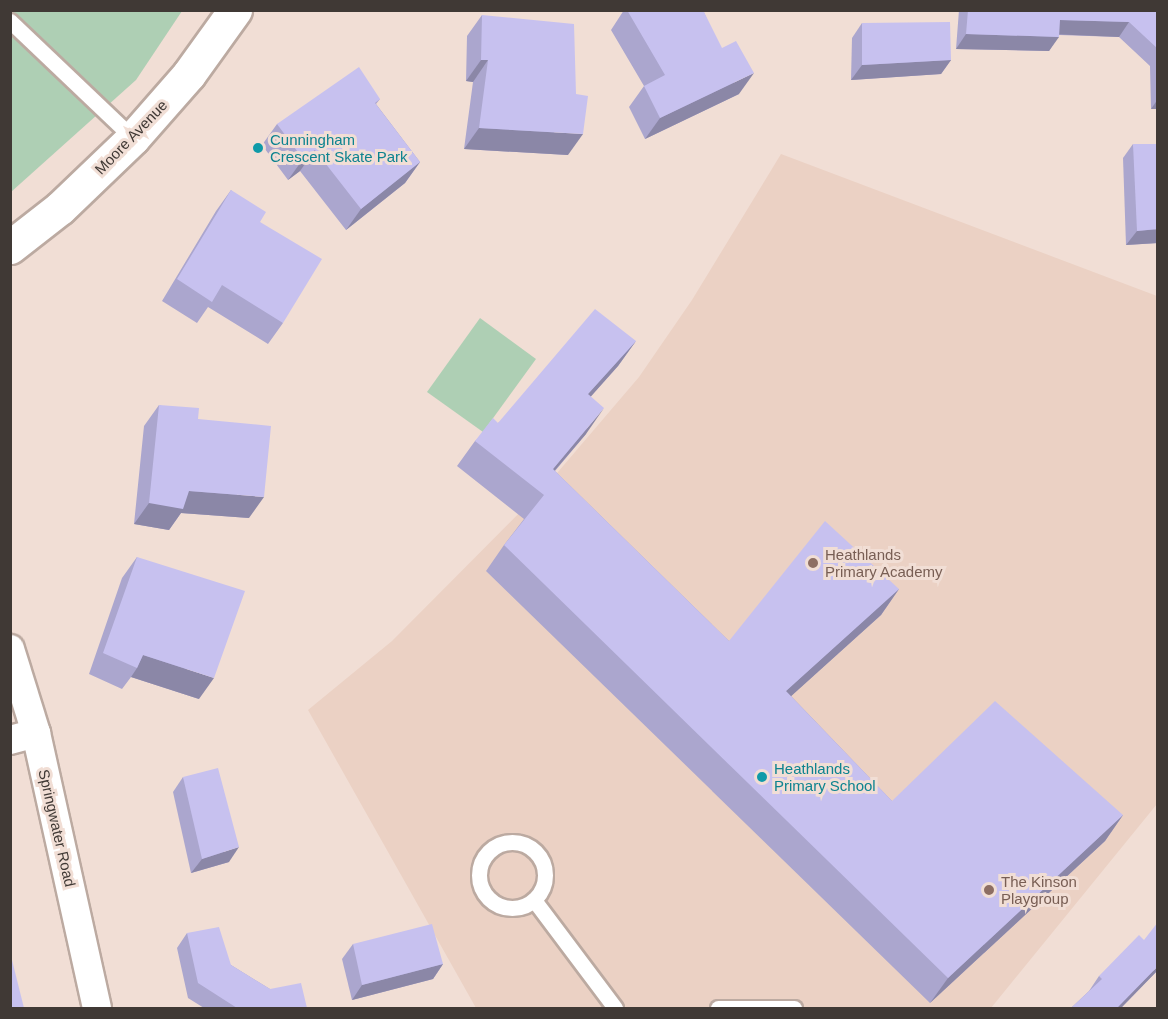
<!DOCTYPE html>
<style>
body{margin:0}
#map{position:relative;width:1168px;height:1019px;overflow:hidden;background:#f1ded5;font-family:Arial,sans-serif}
div>[style]{position:absolute}
.built>*{inset:0;background:#ebd1c4}
.green>*{inset:0;background:#aecfb4}
.roads{filter:drop-shadow(2px 0 #bcaaa1) drop-shadow(-2px 0 #bcaaa1) drop-shadow(0 2px #bcaaa1) drop-shadow(0 -2px #bcaaa1)}
.lane>*{height:15px;margin:-7.5px;padding:0 7.5px;transform-origin:7.5px;border-radius:7.5px;background:#fff}
.lane>.ring{margin:-7.5px;padding:0;box-sizing:content-box;background:none;border:15px solid #fff;border-radius:50%}
.street>*{height:28px;margin:-14px;padding:0 14px;transform-origin:14px;border-radius:14px;background:#fff}
.secondary>*{height:33px;margin:-16.5px;padding:0 16.5px;transform-origin:16.5px;border-radius:16.5px;background:#fff}
.wall>*{inset:0;background:#aba6ce}
.shaded-wall>*{inset:0;background:#8b87a7}
.building>*{inset:0;background:#c7c1ef}
.dots>*{width:16px;height:16px;translate:-50% -50%;box-sizing:border-box;border:3px solid #f1ded5;border-radius:50%}
span{translate:-50% -50%;white-space:nowrap;text-align:center;line-height:1.15;-webkit-text-stroke:6px #f1ded5;paint-order:stroke}
.street-label{font-size:15px;color:#403935}
.culture-label{font-size:15px;color:#0d838f}
.left{translate:0 -50%;text-align:left}
.education-label{font-size:15px;color:#785e54}
.frame{position:absolute;inset:0;border:12px solid #403935;pointer-events:none}
</style>
<div id="map">
<div class="built">
<div style="clip-path:polygon(781px 154px,1157px 296px,1157px 804px,991px 1008px,476px 1008px,308px 710px,392px 641px,546px 486px,639px 377px,692px 300px)"></div>
</div>
<div class="green">
<div style="clip-path:polygon(11px 11px,182px 11px,136px 80px,11px 192px)"></div>
<div style="clip-path:polygon(480px 318px,536px 359px,483px 432px,427px 392px)"></div>
</div>
<div class="roads">
<div class="lane">
<div style="left:10px;top:21px;width:170px;rotate:43.6deg"></div>
<div class="ring" style="left:479px;top:842px;width:51px;height:51px"></div>
<div style="left:534px;top:900px;width:135px;rotate:53.1deg"></div>
<div style="left:718px;top:1008px;width:76px"></div>
</div>
<div class="street">
<div style="left:10px;top:649px;width:88px;rotate:72.8deg"></div>
<div style="left:36px;top:733px;width:282px;rotate:77.5deg"></div>
<div style="left:10px;top:740px;width:27px;rotate:-15deg"></div>
</div>
<div class="secondary">
<div style="left:10px;top:247px;width:63px;rotate:-38deg"></div>
<div style="left:60px;top:208px;width:101px;rotate:-43.8deg"></div>
<div style="left:133px;top:138px;width:85px;rotate:-48.8deg"></div>
<div style="left:189px;top:74px;width:79px;rotate:-54.3deg"></div>
</div>
</div>
<div class="wall">
<div style="clip-path:polygon(624px 10px,703px 10px,739px 94px,645px 139px,629px 107px,644px 86px,611px 30px)"></div>
<div style="clip-path:polygon(959px 10px,1158px 10px,1158px 109px,1151px 109px,1150px 66px,1119px 37px,1059px 35px,1049px 51px,956px 49px)"></div>
<div style="clip-path:polygon(482px 15px,568px 155px,464px 149px,473px 82px,466px 81px,467px 36px)"></div>
<div style="clip-path:polygon(862px 23px,951px 60px,941px 74px,851px 80px,852px 38px)"></div>
<div style="clip-path:polygon(380px 99px,376px 104px,420px 162px,405px 183px,346px 230px,300px 171px,288px 180px,262px 145px,277px 124px)"></div>
<div style="clip-path:polygon(1133px 144px,1158px 243px,1126px 245px,1123px 158px)"></div>
<div style="clip-path:polygon(231px 190px,260px 222px,283px 323px,268px 344px,208px 307px,197px 323px,162px 301px,216px 211px)"></div>
<div style="clip-path:polygon(636px 341px,618px 366px,591px 396px,586px 434px,555px 471px,729px 641px,899px 589px,881px 615px,791px 696px,892px 801px,1123px 815px,1105px 841px,930px 1003px,486px 571px,504px 545px,524px 519px,457px 466px,475px 441px,498px 423px)"></div>
<div style="clip-path:polygon(159px 405px,198px 419px,249px 518px,181px 513px,169px 530px,134px 524px,144px 426px)"></div>
<div style="clip-path:polygon(137px 557px,199px 699px,131px 677px,122px 689px,89px 674px,122px 578px)"></div>
<div style="clip-path:polygon(183px 777px,229px 862px,191px 873px,173px 792px)"></div>
<div style="clip-path:polygon(187px 933px,231px 965px,270px 989px,307px 1008px,204px 1008px,188px 998px,177px 948px)"></div>
<div style="clip-path:polygon(353px 944px,443px 964px,433px 979px,352px 1000px,342px 959px)"></div>
<div style="clip-path:polygon(1158px 970px,1121px 1008px,1071px 1008px,1089px 991px,1099px 976px)"></div>
</div>
<div class="shaded-wall">
<div style="clip-path:polygon(1060px 20px,1129px 22px,1119px 37px,1050px 34px)"></div>
<div style="clip-path:polygon(966px 34px,1059px 37px,1049px 51px,956px 49px)"></div>
<div style="clip-path:polygon(481px 60px,488px 60px,473px 82px,466px 81px)"></div>
<div style="clip-path:polygon(951px 60px,941px 74px,851px 80px,862px 65px)"></div>
<div style="clip-path:polygon(754px 73px,739px 94px,645px 139px,660px 118px)"></div>
<div style="clip-path:polygon(1158px 99px,1158px 109px,1151px 109px)"></div>
<div style="clip-path:polygon(479px 128px,583px 134px,568px 155px,464px 149px)"></div>
<div style="clip-path:polygon(315px 150px,300px 171px,288px 180px,303px 159px)"></div>
<div style="clip-path:polygon(420px 162px,405px 183px,346px 230px,361px 209px)"></div>
<div style="clip-path:polygon(1158px 229px,1158px 243px,1126px 245px,1137px 231px)"></div>
<div style="clip-path:polygon(636px 341px,618px 366px,570px 420px,588px 394px)"></div>
<div style="clip-path:polygon(604px 408px,586px 434px,538px 490px,553px 469px)"></div>
<div style="clip-path:polygon(189px 491px,264px 497px,249px 518px,181px 513px,169px 530px,134px 524px,149px 503px)"></div>
<div style="clip-path:polygon(899px 589px,881px 615px,768px 717px,786px 691px)"></div>
<div style="clip-path:polygon(143px 655px,214px 678px,199px 699px,131px 677px,137px 668px)"></div>
<div style="clip-path:polygon(1123px 815px,1105px 841px,930px 1003px,948px 978px)"></div>
<div style="clip-path:polygon(239px 847px,229px 862px,191px 873px,202px 859px)"></div>
<div style="clip-path:polygon(443px 964px,433px 979px,352px 1000px,362px 985px)"></div>
<div style="clip-path:polygon(1158px 966px,1158px 970px,1121px 1008px,1117px 1008px)"></div>
</div>
<div class="building">
<div style="clip-path:polygon(627px 10px,703px 10px,722px 48px,736px 41px,754px 73px,660px 118px,644px 86px,665px 75px)"></div>
<div style="clip-path:polygon(968px 10px,1158px 10px,1158px 49px,1129px 22px,1060px 20px,1059px 37px,966px 34px)"></div>
<div style="clip-path:polygon(482px 15px,574px 24px,576px 94px,588px 96px,583px 134px,479px 128px,488px 60px,481px 60px)"></div>
<div style="clip-path:polygon(950px 22px,951px 60px,862px 65px,862px 23px)"></div>
<div style="clip-path:polygon(359px 67px,380px 99px,375px 103px,420px 162px,361px 209px,315px 150px,303px 159px,277px 124px)"></div>
<div style="clip-path:polygon(1133px 144px,1158px 144px,1158px 229px,1137px 231px)"></div>
<div style="clip-path:polygon(231px 190px,266px 212px,260px 222px,322px 259px,283px 323px,222px 285px,212px 302px,177px 279px)"></div>
<div style="clip-path:polygon(595px 309px,636px 341px,588px 394px,604px 408px,553px 469px,729px 641px,825px 521px,899px 589px,786px 691px,892px 801px,995px 701px,1123px 815px,948px 978px,504px 545px,544px 495px,475px 441px,493px 418px,498px 423px)"></div>
<div style="clip-path:polygon(159px 405px,199px 408px,198px 419px,271px 426px,264px 497px,189px 491px,183px 509px,149px 503px)"></div>
<div style="clip-path:polygon(137px 557px,245px 591px,214px 678px,143px 655px,137px 668px,103px 653px)"></div>
<div style="clip-path:polygon(218px 768px,239px 847px,202px 859px,183px 777px)"></div>
<div style="clip-path:polygon(1158px 922px,1158px 966px,1117px 1008px,1071px 1008px,1102px 979px,1099px 976px,1139px 935px,1144px 940px)"></div>
<div style="clip-path:polygon(432px 924px,443px 964px,362px 985px,353px 944px)"></div>
<div style="clip-path:polygon(219px 927px,231px 965px,270px 989px,301px 983px,307px 1008px,237px 1008px,198px 983px,187px 933px)"></div>
<div style="clip-path:polygon(10px 960px,12px 960px,24px 1008px,10px 1008px)"></div>
</div>
<div class="dots">
<div style="left:258px;top:148px;background:#0f9aa8"></div>
<div style="left:813px;top:563px;background:#8d6e63"></div>
<div style="left:762px;top:777px;background:#0f9aa8"></div>
<div style="left:989px;top:890px;background:#8d6e63"></div>
</div>
<div class="street-label">
<span style="left:131px;top:137px;rotate:-46deg">Moore Avenue</span>
<span style="left:57px;top:828px;rotate:77deg">Springwater Road</span>
</div>
<div class="culture-label">
<span class="left" style="left:270px;top:148px">Cunningham<br>Crescent Skate Park</span>
<span class="left" style="left:774px;top:777px">Heathlands<br>Primary School</span>
</div>
<div class="education-label">
<span class="left" style="left:825px;top:563px">Heathlands<br>Primary Academy</span>
<span class="left" style="left:1001px;top:890px">The Kinson<br>Playgroup</span>
</div>
<div class="frame"></div>
</div>
